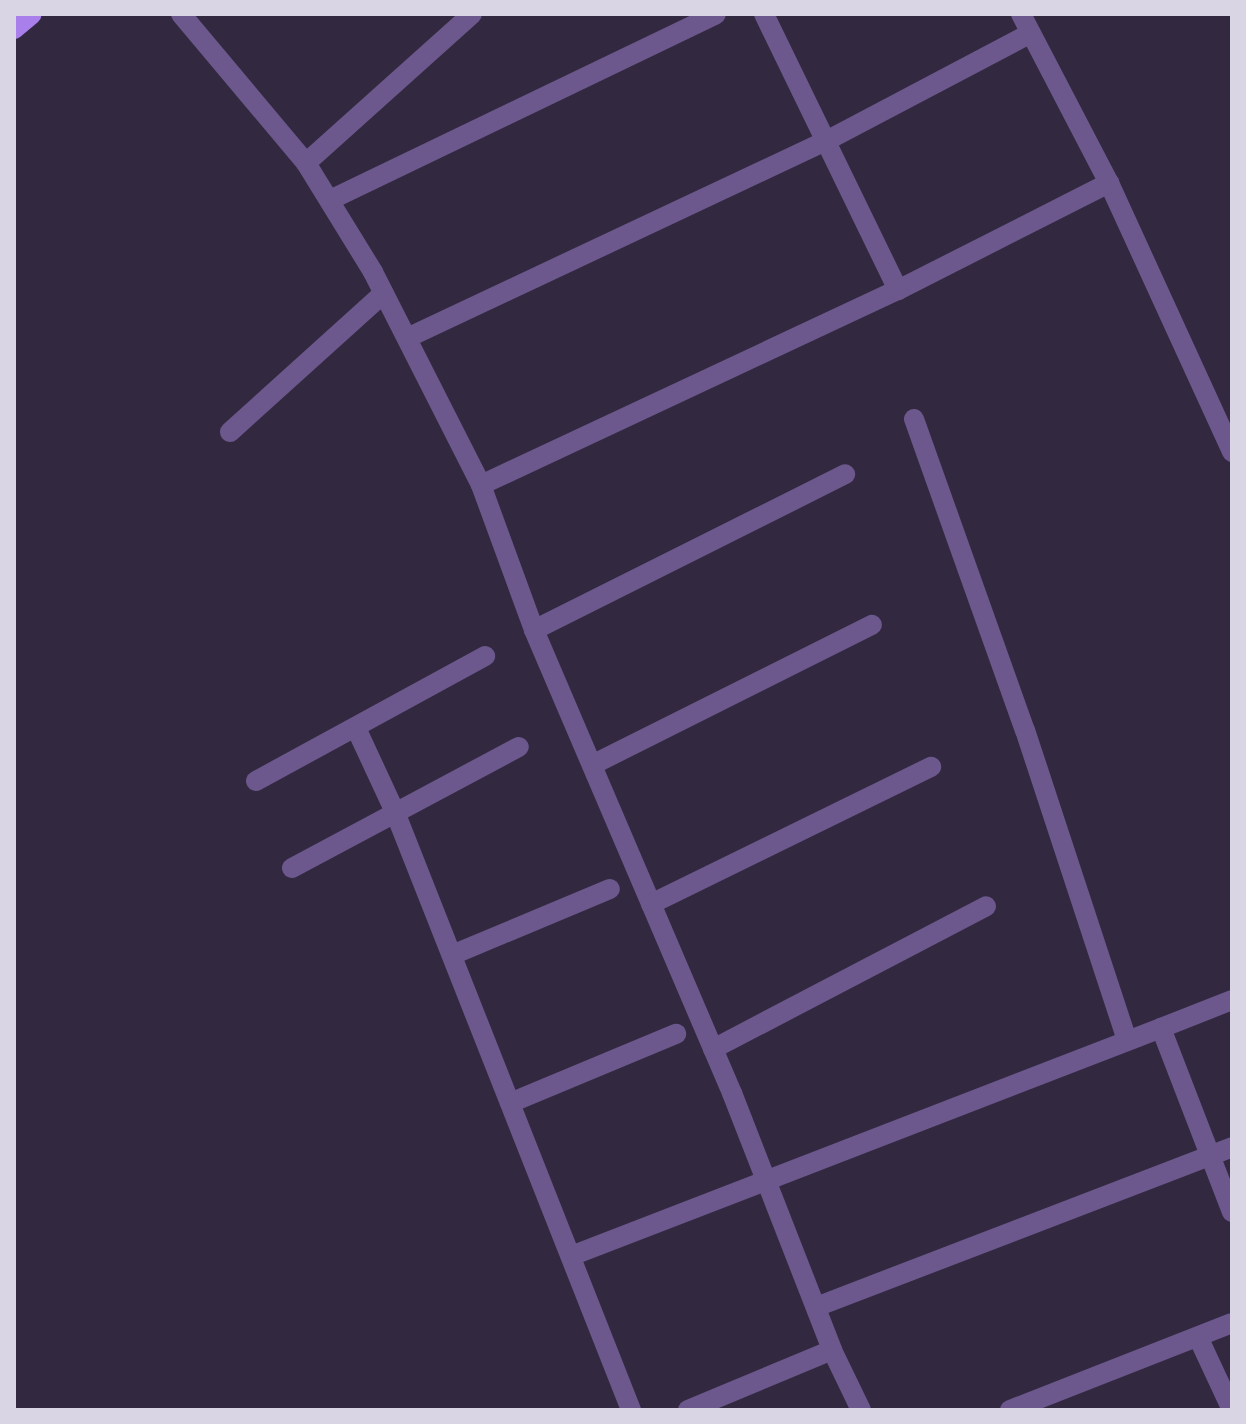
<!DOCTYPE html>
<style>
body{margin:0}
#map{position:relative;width:1246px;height:1424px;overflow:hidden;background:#322941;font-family:Figtree,sans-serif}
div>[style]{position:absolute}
.minor>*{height:20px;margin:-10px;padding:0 10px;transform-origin:10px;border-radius:10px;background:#6c588d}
.major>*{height:20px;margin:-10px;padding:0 10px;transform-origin:10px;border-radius:10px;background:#a97feb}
span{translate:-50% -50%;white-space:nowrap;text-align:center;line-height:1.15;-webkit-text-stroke:8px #281f36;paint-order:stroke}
.frame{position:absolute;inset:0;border:16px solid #dad5e5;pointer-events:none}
</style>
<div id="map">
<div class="minor">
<div style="left:181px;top:14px;width:194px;rotate:50deg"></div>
<div style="left:306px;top:163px;width:128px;rotate:58.4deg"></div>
<div style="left:373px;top:272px;width:239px;rotate:63.1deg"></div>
<div style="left:481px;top:485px;width:154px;rotate:69.9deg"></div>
<div style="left:534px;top:630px;width:504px;rotate:66.85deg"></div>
<div style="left:732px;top:1093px;width:276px;rotate:68.7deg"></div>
<div style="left:764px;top:14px;width:307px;rotate:64.1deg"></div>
<div style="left:1021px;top:14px;width:191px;rotate:62.5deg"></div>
<div style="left:1109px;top:183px;width:296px;rotate:65.4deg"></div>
<div style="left:306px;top:163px;width:223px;rotate:-41.9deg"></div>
<div style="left:330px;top:200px;width:428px;rotate:-25.7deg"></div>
<div style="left:407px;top:338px;width:465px;rotate:-25.2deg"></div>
<div style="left:828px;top:140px;width:229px;rotate:-27.8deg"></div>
<div style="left:914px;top:419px;width:330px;rotate:70.4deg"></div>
<div style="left:1025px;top:730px;width:327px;rotate:71.8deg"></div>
<div style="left:230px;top:432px;width:207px;rotate:-42.1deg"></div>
<div style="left:481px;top:485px;width:460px;rotate:-25.1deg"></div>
<div style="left:898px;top:290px;width:237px;rotate:-26.9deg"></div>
<div style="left:534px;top:630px;width:348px;rotate:-26.6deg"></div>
<div style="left:356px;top:728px;width:93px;rotate:65.1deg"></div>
<div style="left:395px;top:812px;width:643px;rotate:68.46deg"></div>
<div style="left:592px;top:765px;width:313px;rotate:-26.6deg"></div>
<div style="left:256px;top:781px;width:261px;rotate:-28.6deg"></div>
<div style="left:292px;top:868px;width:257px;rotate:-28.1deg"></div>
<div style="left:651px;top:904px;width:312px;rotate:-26.1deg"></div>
<div style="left:452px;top:955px;width:171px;rotate:-22.7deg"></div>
<div style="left:1232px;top:1000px;width:76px;rotate:158.5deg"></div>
<div style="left:1161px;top:1028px;width:197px;rotate:68.9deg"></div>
<div style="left:713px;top:1049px;width:308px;rotate:-27.6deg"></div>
<div style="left:510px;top:1103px;width:180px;rotate:-22.6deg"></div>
<div style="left:571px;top:1256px;width:633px;rotate:-21.13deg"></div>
<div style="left:816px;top:1307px;width:446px;rotate:-21deg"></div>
<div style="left:1198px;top:1337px;width:81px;rotate:65deg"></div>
<div style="left:688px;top:1410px;width:156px;rotate:-22.6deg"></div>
<div style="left:832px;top:1350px;width:67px;rotate:64.2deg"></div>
<div style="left:1010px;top:1410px;width:238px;rotate:-21.4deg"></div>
</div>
<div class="major">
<div style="left:14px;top:29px;width:23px;rotate:-40deg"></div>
</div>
<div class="frame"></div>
</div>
